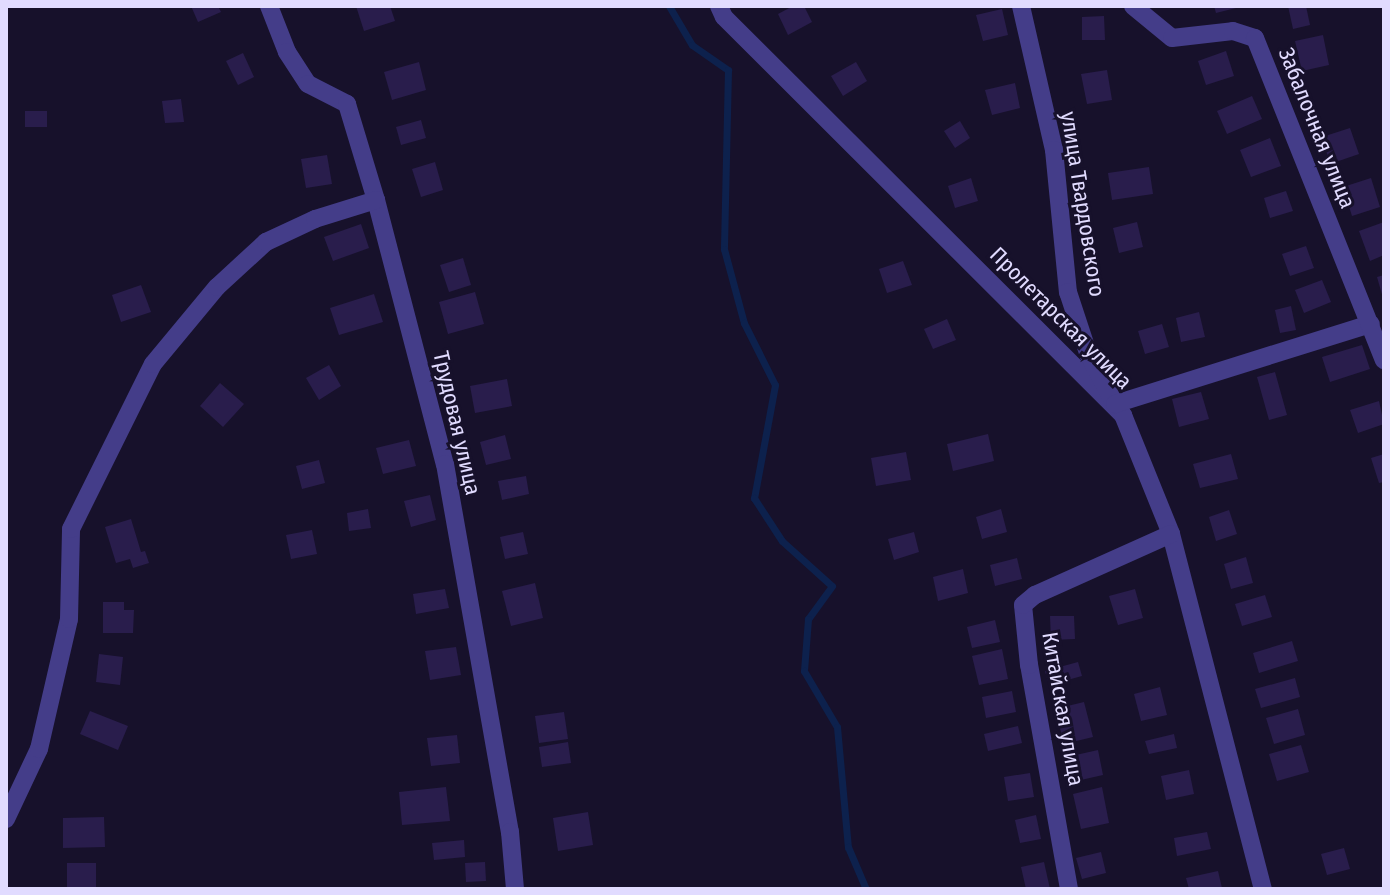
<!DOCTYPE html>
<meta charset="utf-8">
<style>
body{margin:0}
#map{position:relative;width:1390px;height:895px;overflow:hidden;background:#17112b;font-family:"Fira Sans Condensed",sans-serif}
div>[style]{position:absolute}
.stream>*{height:7px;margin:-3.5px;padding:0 3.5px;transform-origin:3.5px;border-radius:3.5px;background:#0d214d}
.building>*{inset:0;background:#291d4c}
.street>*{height:18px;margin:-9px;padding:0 9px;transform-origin:9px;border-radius:9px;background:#443d89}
span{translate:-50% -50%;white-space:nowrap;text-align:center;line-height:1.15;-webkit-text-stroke:6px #17112b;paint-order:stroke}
.street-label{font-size:22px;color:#e1dbff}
.frame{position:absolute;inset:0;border:8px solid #e1dbff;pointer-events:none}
</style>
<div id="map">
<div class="stream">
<div style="left:669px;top:6px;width:45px;rotate:59.5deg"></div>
<div style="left:692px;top:45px;width:44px;rotate:34.8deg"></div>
<div style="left:728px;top:70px;width:179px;rotate:91.3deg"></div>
<div style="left:724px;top:249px;width:77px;rotate:74.9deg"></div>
<div style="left:744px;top:323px;width:69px;rotate:63.4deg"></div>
<div style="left:775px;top:385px;width:115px;rotate:100.5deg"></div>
<div style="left:754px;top:498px;width:51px;rotate:56.9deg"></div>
<div style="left:782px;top:541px;width:67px;rotate:42deg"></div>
<div style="left:832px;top:586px;width:41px;rotate:126deg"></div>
<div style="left:808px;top:619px;width:52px;rotate:94.4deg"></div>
<div style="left:804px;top:671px;width:65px;rotate:59.5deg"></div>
<div style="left:837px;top:727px;width:121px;rotate:84.8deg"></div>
<div style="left:848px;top:847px;width:46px;rotate:66.8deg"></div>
</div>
<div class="building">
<div style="clip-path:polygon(191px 6px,218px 6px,221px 12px,198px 22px)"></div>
<div style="clip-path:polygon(356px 6px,390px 6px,395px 21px,364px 31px)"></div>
<div style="clip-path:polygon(793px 6px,804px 6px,812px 22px,788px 35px,778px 14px)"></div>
<div style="clip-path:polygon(1214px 6px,1240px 6px,1240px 7px,1216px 13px)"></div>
<div style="clip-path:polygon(1288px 6px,1306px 6px,1310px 25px,1293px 29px)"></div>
<div style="clip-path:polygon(1002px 9px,1008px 35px,983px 41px,976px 15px)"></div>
<div style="clip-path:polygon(1104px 16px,1105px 40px,1082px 40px,1082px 17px)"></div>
<div style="clip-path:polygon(1323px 35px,1329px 65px,1302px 71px,1295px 41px)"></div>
<div style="clip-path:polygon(1226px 51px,1234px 76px,1206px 85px,1198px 61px)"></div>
<div style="clip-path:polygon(243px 53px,254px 77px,238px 85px,226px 61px)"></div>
<div style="clip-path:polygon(419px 62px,426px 90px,392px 100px,384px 72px)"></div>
<div style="clip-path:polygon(856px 62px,867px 81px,843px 96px,831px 76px)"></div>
<div style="clip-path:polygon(1107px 70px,1112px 100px,1087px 104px,1081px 74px)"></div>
<div style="clip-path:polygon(1015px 83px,1020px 108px,992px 115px,985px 90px)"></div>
<div style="clip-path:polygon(1252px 96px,1262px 119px,1227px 134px,1217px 111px)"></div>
<div style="clip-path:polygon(181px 99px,184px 122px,165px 123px,162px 101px)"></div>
<div style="clip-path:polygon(25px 111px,47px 111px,47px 127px,25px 127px)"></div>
<div style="clip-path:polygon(421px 120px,426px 138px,401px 145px,396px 127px)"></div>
<div style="clip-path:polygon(960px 121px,970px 138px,955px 148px,944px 131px)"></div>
<div style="clip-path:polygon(1350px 128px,1359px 154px,1330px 164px,1322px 137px)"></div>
<div style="clip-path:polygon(1270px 138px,1281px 166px,1251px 177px,1240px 150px)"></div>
<div style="clip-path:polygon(327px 155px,332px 184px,306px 188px,301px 159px)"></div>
<div style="clip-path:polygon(435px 162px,443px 190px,421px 197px,412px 169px)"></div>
<div style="clip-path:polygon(1149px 167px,1153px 194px,1112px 200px,1108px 173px)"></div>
<div style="clip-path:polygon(971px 178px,978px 201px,955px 208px,948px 186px)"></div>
<div style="clip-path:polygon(1371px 178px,1380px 207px,1352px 216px,1343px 187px)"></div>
<div style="clip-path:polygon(1286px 191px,1293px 211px,1270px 218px,1264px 198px)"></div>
<div style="clip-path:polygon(1137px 222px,1143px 247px,1119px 253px,1113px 228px)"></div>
<div style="clip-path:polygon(1384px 222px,1384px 255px,1370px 261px,1359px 231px)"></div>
<div style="clip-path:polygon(361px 224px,369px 248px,333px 261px,324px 237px)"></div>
<div style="clip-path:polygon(1306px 246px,1314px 268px,1290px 276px,1282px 254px)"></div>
<div style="clip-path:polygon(463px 258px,471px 285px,449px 292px,440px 265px)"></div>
<div style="clip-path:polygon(903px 261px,912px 285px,887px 293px,879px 269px)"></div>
<div style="clip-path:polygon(1384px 275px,1384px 298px,1383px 298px,1377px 277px)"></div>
<div style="clip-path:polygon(1322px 280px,1331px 302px,1304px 313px,1295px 290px)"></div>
<div style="clip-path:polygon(141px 285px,151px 312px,121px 322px,112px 295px)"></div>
<div style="clip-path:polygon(475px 292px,484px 324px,448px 334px,439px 302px)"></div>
<div style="clip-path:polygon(374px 294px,383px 322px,339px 335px,330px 308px)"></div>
<div style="clip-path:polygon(1291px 306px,1296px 330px,1280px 333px,1275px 310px)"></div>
<div style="clip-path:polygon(1199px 312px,1205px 337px,1181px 342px,1176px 318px)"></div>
<div style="clip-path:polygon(947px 319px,956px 340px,933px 349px,924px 329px)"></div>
<div style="clip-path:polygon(1162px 324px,1169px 347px,1145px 354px,1138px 331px)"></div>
<div style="clip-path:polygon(1362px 345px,1370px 369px,1330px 382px,1322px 357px)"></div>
<div style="clip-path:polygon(329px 365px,341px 386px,319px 400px,306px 378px)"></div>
<div style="clip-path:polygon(1275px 372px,1287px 415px,1269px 420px,1257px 377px)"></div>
<div style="clip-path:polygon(507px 379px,512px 406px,475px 413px,470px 386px)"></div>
<div style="clip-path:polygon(220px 383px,244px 404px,223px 427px,200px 406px)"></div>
<div style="clip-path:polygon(1201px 392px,1209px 419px,1179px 427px,1172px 399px)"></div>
<div style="clip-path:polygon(1379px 401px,1384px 424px,1358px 433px,1350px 410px)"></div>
<div style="clip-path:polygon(988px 434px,994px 461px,953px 471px,947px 444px)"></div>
<div style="clip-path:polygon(505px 435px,511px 459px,486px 465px,480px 442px)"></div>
<div style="clip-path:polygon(409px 440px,416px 466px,383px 474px,376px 448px)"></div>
<div style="clip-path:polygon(906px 452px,911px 480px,876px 486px,871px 458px)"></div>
<div style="clip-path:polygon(1231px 454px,1238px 479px,1200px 488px,1193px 464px)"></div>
<div style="clip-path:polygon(1384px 454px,1384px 482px,1379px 483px,1371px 458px)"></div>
<div style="clip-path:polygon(319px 460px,325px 483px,302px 489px,296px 466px)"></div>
<div style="clip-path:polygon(526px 476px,529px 494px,502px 500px,498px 481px)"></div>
<div style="clip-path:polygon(430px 495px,436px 520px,411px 527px,404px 501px)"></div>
<div style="clip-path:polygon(368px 509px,371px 528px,349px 531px,347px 513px)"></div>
<div style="clip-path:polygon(1001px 509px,1007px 532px,982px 539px,976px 517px)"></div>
<div style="clip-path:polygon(1229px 510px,1237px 534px,1216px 541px,1209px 517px)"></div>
<div style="clip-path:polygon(131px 519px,141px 552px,145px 551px,149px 563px,133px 568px,130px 559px,116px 563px,105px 527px)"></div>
<div style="clip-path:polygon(312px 530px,317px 554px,291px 559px,286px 535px)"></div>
<div style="clip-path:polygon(523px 532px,528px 554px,505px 559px,500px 537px)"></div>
<div style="clip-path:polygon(914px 532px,919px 552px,894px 560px,888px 539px)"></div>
<div style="clip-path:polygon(1246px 557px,1253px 583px,1231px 589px,1224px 564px)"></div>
<div style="clip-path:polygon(1017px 558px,1022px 579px,995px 586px,990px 565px)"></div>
<div style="clip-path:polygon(963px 569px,968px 593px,938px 601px,933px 577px)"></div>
<div style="clip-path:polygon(535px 583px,543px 618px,511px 626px,502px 591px)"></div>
<div style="clip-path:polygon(445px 589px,449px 608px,416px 614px,413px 594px)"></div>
<div style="clip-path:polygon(1135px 589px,1143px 618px,1118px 625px,1109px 596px)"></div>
<div style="clip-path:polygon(1265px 595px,1272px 617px,1242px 626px,1235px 604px)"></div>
<div style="clip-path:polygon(103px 602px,124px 602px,124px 610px,134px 610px,133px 633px,103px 633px)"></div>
<div style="clip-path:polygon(1050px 616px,1074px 616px,1075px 639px,1051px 640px)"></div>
<div style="clip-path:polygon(995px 620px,1000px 642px,972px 648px,967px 627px)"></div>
<div style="clip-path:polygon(1292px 641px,1298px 661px,1259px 673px,1253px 653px)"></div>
<div style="clip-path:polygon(456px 647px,461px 675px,430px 680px,425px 651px)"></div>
<div style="clip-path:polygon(1002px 649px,1008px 679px,979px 685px,972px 656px)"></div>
<div style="clip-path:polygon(99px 654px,123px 657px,120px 685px,96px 682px)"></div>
<div style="clip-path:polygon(1078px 662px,1082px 676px,1049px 685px,1045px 671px)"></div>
<div style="clip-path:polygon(1295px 678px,1300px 697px,1261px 708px,1255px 689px)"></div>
<div style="clip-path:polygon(1160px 687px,1167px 715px,1141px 721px,1134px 694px)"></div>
<div style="clip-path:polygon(1012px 691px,1016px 712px,986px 718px,982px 697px)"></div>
<div style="clip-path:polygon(1084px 702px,1093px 737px,1064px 744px,1055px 709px)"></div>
<div style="clip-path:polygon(1298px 709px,1305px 735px,1274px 744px,1266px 718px)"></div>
<div style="clip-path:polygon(90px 711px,128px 726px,118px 750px,80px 734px)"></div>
<div style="clip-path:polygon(564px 712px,568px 739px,539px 743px,535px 716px)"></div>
<div style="clip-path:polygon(1018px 726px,1022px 743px,988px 751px,984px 734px)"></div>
<div style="clip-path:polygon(1174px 734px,1177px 748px,1149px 754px,1145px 741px)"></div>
<div style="clip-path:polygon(457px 735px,460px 763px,431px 766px,427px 738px)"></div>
<div style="clip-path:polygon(568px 742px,571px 763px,542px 767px,539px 747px)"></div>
<div style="clip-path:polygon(1301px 745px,1309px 772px,1277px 781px,1269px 754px)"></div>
<div style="clip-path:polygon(1098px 750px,1103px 775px,1072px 782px,1067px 757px)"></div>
<div style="clip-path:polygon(1189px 770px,1194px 794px,1166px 800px,1161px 776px)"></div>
<div style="clip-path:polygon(1030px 773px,1034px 797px,1008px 801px,1004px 777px)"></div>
<div style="clip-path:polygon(446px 787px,450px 821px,402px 825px,399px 792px)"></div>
<div style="clip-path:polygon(1102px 787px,1109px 823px,1081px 829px,1073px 794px)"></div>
<div style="clip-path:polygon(588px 812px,593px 845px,558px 851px,553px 818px)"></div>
<div style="clip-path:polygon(1036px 815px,1041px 839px,1020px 843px,1015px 820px)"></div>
<div style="clip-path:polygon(104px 817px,105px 847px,63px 848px,63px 818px)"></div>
<div style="clip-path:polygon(1207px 832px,1211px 849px,1177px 856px,1174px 838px)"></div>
<div style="clip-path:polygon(464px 840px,465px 857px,434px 860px,432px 843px)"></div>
<div style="clip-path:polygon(1344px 848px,1350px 869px,1327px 875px,1321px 854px)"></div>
<div style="clip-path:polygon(1101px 852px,1106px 873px,1082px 879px,1076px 858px)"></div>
<div style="clip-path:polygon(485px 862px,486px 881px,466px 882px,465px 863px)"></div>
<div style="clip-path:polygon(1044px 862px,1050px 889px,1026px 889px,1021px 867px)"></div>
<div style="clip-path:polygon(67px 863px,96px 863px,96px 889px,67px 889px)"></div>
<div style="clip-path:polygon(1218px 871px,1222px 888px,1189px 889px,1186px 878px)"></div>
</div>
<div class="street">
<div style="left:269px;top:6px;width:49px;rotate:68.6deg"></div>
<div style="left:287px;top:52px;width:38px;rotate:57deg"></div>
<div style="left:308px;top:84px;width:44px;rotate:27.1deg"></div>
<div style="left:347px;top:104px;width:100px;rotate:73.2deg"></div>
<div style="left:376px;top:200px;width:273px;rotate:75.4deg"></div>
<div style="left:445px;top:464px;width:374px;rotate:80deg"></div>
<div style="left:510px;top:832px;width:57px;rotate:85deg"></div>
<div style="left:719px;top:6px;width:12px;rotate:66deg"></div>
<div style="left:724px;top:17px;width:564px;rotate:44.93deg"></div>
<div style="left:1123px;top:415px;width:128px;rotate:68deg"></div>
<div style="left:1171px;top:534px;width:367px;rotate:75.5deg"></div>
<div style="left:1021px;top:6px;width:148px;rotate:77.1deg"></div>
<div style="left:1054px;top:150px;width:143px;rotate:84.4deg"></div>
<div style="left:1068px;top:292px;width:67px;rotate:71.8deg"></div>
<div style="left:1089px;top:356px;width:55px;rotate:61.6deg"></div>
<div style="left:1115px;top:404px;width:268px;rotate:-17.4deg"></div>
<div style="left:1133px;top:6px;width:50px;rotate:39.4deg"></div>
<div style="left:1172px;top:38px;width:61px;rotate:-6.5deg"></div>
<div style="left:1233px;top:31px;width:23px;rotate:18deg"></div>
<div style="left:1255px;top:38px;width:347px;rotate:68.2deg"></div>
<div style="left:6px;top:819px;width:77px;rotate:-64.8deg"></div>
<div style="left:39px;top:749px;width:133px;rotate:-77deg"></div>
<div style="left:69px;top:619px;width:90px;rotate:-88.7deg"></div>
<div style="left:71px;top:529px;width:184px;rotate:-63.6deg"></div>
<div style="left:153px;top:364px;width:100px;rotate:-50.3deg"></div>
<div style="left:217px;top:287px;width:67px;rotate:-42.6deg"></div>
<div style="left:266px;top:242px;width:54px;rotate:-25.1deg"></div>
<div style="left:315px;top:219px;width:64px;rotate:-17.3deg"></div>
<div style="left:1069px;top:889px;width:228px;rotate:-100.1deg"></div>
<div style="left:1029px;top:665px;width:60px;rotate:-95.7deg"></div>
<div style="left:1023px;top:605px;width:16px;rotate:-40deg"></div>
<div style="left:1035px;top:595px;width:149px;rotate:-24.2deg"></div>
</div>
<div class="street-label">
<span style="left:1317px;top:128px;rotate:68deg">Забалочная улица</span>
<span style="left:1083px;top:204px;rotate:81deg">улица Твардовского</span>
<span style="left:1061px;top:318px;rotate:45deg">Пролетарская улица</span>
<span style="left:457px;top:423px;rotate:77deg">Трудовая улица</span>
<span style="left:1063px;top:709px;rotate:80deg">Китайская улица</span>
</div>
<div class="frame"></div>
</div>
